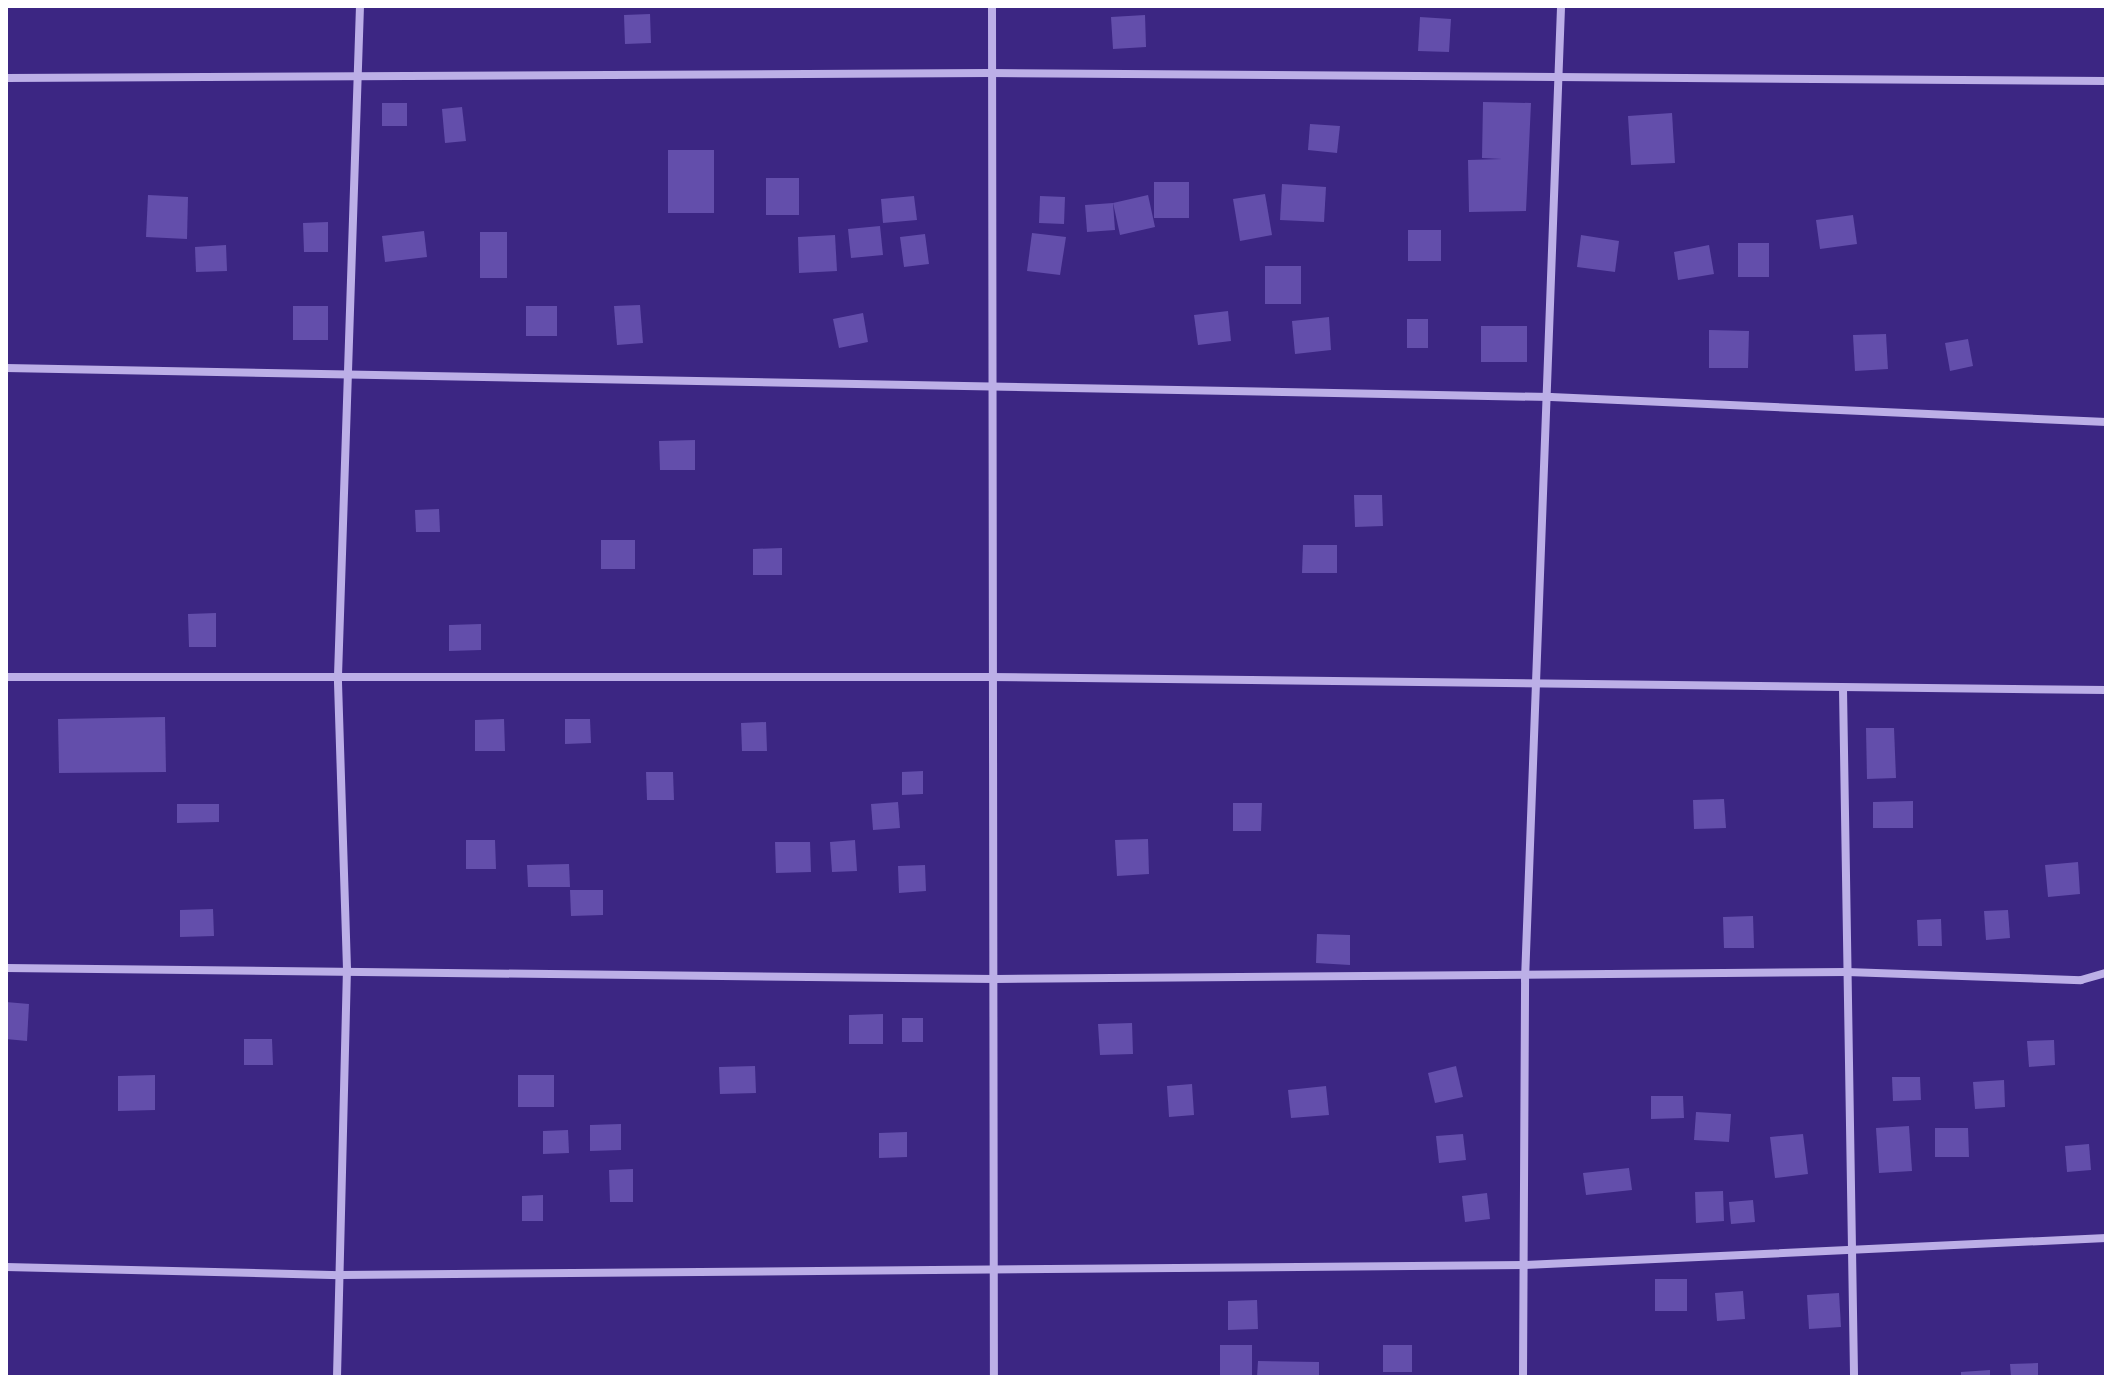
<!DOCTYPE html>
<style>
body{margin:0}
#map{position:relative;width:2112px;height:1383px;overflow:hidden;background:#3c2683;font-family:"Source Sans 3",sans-serif}
div>[style]{position:absolute}
.building>*{inset:0;background:#634eab}
.street>*{height:8px;margin:-4px;padding:0 4px;transform-origin:4px;border-radius:4px;background:#bcafe7}
span{translate:-50% -50%;white-space:nowrap;text-align:center;line-height:1.15;-webkit-text-stroke:8px #3c2683;paint-order:stroke}
.frame{position:absolute;inset:0;border:8px solid #fff;pointer-events:none}
</style>
<div id="map">
<div class="building">
<div style="clip-path:polygon(650px 14px,651px 43px,625px 44px,624px 15px)"></div>
<div style="clip-path:polygon(1145px 15px,1146px 47px,1113px 49px,1111px 17px)"></div>
<div style="clip-path:polygon(1420px 17px,1451px 19px,1449px 52px,1418px 51px)"></div>
<div style="clip-path:polygon(1483px 102px,1531px 103px,1526px 211px,1469px 212px,1468px 160px,1502px 159px,1482px 158px)"></div>
<div style="clip-path:polygon(382px 103px,407px 103px,407px 126px,382px 126px)"></div>
<div style="clip-path:polygon(462px 107px,466px 141px,445px 143px,442px 109px)"></div>
<div style="clip-path:polygon(1672px 113px,1675px 163px,1631px 165px,1628px 116px)"></div>
<div style="clip-path:polygon(1310px 124px,1340px 126px,1337px 153px,1308px 150px)"></div>
<div style="clip-path:polygon(668px 150px,714px 150px,714px 213px,668px 213px)"></div>
<div style="clip-path:polygon(766px 178px,799px 178px,799px 215px,766px 215px)"></div>
<div style="clip-path:polygon(1154px 182px,1189px 182px,1189px 218px,1154px 218px)"></div>
<div style="clip-path:polygon(1282px 184px,1326px 187px,1324px 222px,1280px 220px)"></div>
<div style="clip-path:polygon(1265px 194px,1272px 235px,1240px 241px,1233px 199px)"></div>
<div style="clip-path:polygon(148px 195px,188px 197px,187px 239px,146px 237px)"></div>
<div style="clip-path:polygon(1148px 195px,1155px 227px,1120px 235px,1113px 203px)"></div>
<div style="clip-path:polygon(914px 196px,917px 220px,883px 223px,881px 199px)"></div>
<div style="clip-path:polygon(1040px 196px,1065px 197px,1064px 224px,1039px 223px)"></div>
<div style="clip-path:polygon(1113px 203px,1115px 230px,1087px 232px,1085px 205px)"></div>
<div style="clip-path:polygon(1853px 215px,1857px 244px,1820px 249px,1816px 220px)"></div>
<div style="clip-path:polygon(328px 222px,328px 252px,304px 252px,303px 223px)"></div>
<div style="clip-path:polygon(880px 226px,883px 255px,851px 258px,848px 229px)"></div>
<div style="clip-path:polygon(1408px 230px,1441px 230px,1441px 261px,1408px 261px)"></div>
<div style="clip-path:polygon(424px 231px,427px 257px,385px 262px,382px 236px)"></div>
<div style="clip-path:polygon(480px 232px,507px 232px,507px 278px,480px 278px)"></div>
<div style="clip-path:polygon(1032px 233px,1066px 237px,1060px 275px,1027px 271px)"></div>
<div style="clip-path:polygon(925px 234px,929px 264px,904px 267px,900px 237px)"></div>
<div style="clip-path:polygon(835px 235px,837px 271px,799px 273px,798px 237px)"></div>
<div style="clip-path:polygon(1581px 235px,1619px 241px,1615px 272px,1577px 267px)"></div>
<div style="clip-path:polygon(1738px 243px,1769px 243px,1769px 277px,1738px 277px)"></div>
<div style="clip-path:polygon(226px 245px,227px 271px,196px 272px,195px 247px)"></div>
<div style="clip-path:polygon(1709px 245px,1714px 274px,1678px 280px,1674px 252px)"></div>
<div style="clip-path:polygon(1265px 266px,1301px 266px,1301px 304px,1265px 304px)"></div>
<div style="clip-path:polygon(640px 305px,643px 343px,617px 345px,614px 306px)"></div>
<div style="clip-path:polygon(293px 306px,328px 306px,328px 340px,293px 340px)"></div>
<div style="clip-path:polygon(526px 306px,557px 306px,557px 336px,526px 336px)"></div>
<div style="clip-path:polygon(1228px 311px,1231px 341px,1198px 345px,1194px 315px)"></div>
<div style="clip-path:polygon(863px 313px,868px 342px,839px 348px,833px 319px)"></div>
<div style="clip-path:polygon(1329px 317px,1331px 350px,1295px 354px,1292px 321px)"></div>
<div style="clip-path:polygon(1407px 319px,1428px 319px,1428px 348px,1407px 348px)"></div>
<div style="clip-path:polygon(1481px 326px,1527px 326px,1527px 362px,1481px 362px)"></div>
<div style="clip-path:polygon(1709px 330px,1749px 331px,1748px 368px,1709px 368px)"></div>
<div style="clip-path:polygon(1886px 334px,1888px 369px,1855px 371px,1853px 335px)"></div>
<div style="clip-path:polygon(1968px 339px,1973px 366px,1950px 371px,1945px 343px)"></div>
<div style="clip-path:polygon(695px 440px,695px 470px,660px 470px,659px 441px)"></div>
<div style="clip-path:polygon(1354px 495px,1382px 495px,1383px 526px,1355px 527px)"></div>
<div style="clip-path:polygon(439px 509px,440px 532px,416px 532px,415px 510px)"></div>
<div style="clip-path:polygon(601px 540px,635px 540px,635px 569px,601px 569px)"></div>
<div style="clip-path:polygon(1303px 545px,1337px 545px,1337px 573px,1302px 573px)"></div>
<div style="clip-path:polygon(782px 548px,782px 575px,753px 575px,753px 549px)"></div>
<div style="clip-path:polygon(216px 613px,216px 647px,189px 647px,188px 614px)"></div>
<div style="clip-path:polygon(481px 624px,481px 650px,449px 651px,449px 625px)"></div>
<div style="clip-path:polygon(165px 717px,166px 772px,59px 773px,58px 719px)"></div>
<div style="clip-path:polygon(504px 719px,505px 751px,475px 751px,475px 720px)"></div>
<div style="clip-path:polygon(565px 719px,590px 719px,591px 743px,565px 744px)"></div>
<div style="clip-path:polygon(766px 722px,767px 751px,742px 751px,741px 723px)"></div>
<div style="clip-path:polygon(1866px 728px,1894px 728px,1896px 778px,1867px 779px)"></div>
<div style="clip-path:polygon(923px 771px,923px 794px,902px 795px,902px 772px)"></div>
<div style="clip-path:polygon(646px 772px,673px 772px,674px 800px,647px 800px)"></div>
<div style="clip-path:polygon(1724px 799px,1726px 828px,1694px 829px,1693px 800px)"></div>
<div style="clip-path:polygon(1913px 801px,1913px 828px,1873px 828px,1873px 802px)"></div>
<div style="clip-path:polygon(898px 802px,900px 828px,873px 830px,871px 804px)"></div>
<div style="clip-path:polygon(1233px 803px,1262px 803px,1261px 831px,1233px 831px)"></div>
<div style="clip-path:polygon(177px 804px,219px 804px,219px 822px,177px 823px)"></div>
<div style="clip-path:polygon(1148px 839px,1149px 874px,1117px 876px,1115px 840px)"></div>
<div style="clip-path:polygon(466px 840px,495px 840px,496px 869px,466px 869px)"></div>
<div style="clip-path:polygon(855px 840px,857px 871px,832px 872px,830px 842px)"></div>
<div style="clip-path:polygon(775px 842px,810px 842px,811px 872px,776px 873px)"></div>
<div style="clip-path:polygon(2078px 862px,2080px 894px,2048px 897px,2045px 865px)"></div>
<div style="clip-path:polygon(569px 864px,570px 887px,528px 887px,527px 865px)"></div>
<div style="clip-path:polygon(925px 865px,926px 891px,899px 893px,898px 866px)"></div>
<div style="clip-path:polygon(570px 890px,603px 890px,603px 915px,571px 916px)"></div>
<div style="clip-path:polygon(213px 909px,214px 936px,180px 937px,180px 910px)"></div>
<div style="clip-path:polygon(2008px 910px,2010px 938px,1986px 940px,1984px 911px)"></div>
<div style="clip-path:polygon(1753px 916px,1754px 948px,1724px 948px,1723px 917px)"></div>
<div style="clip-path:polygon(1941px 919px,1942px 946px,1918px 946px,1917px 920px)"></div>
<div style="clip-path:polygon(1317px 934px,1350px 935px,1350px 965px,1316px 963px)"></div>
<div style="clip-path:polygon(6px 1002px,29px 1004px,27px 1041px,6px 1039px)"></div>
<div style="clip-path:polygon(883px 1014px,883px 1044px,849px 1044px,849px 1015px)"></div>
<div style="clip-path:polygon(902px 1018px,923px 1018px,923px 1042px,902px 1042px)"></div>
<div style="clip-path:polygon(1132px 1023px,1133px 1054px,1100px 1055px,1098px 1024px)"></div>
<div style="clip-path:polygon(244px 1039px,272px 1039px,273px 1065px,244px 1065px)"></div>
<div style="clip-path:polygon(2054px 1040px,2055px 1065px,2029px 1067px,2027px 1041px)"></div>
<div style="clip-path:polygon(755px 1066px,756px 1093px,720px 1094px,719px 1067px)"></div>
<div style="clip-path:polygon(1456px 1066px,1463px 1097px,1435px 1103px,1428px 1073px)"></div>
<div style="clip-path:polygon(155px 1075px,155px 1110px,118px 1111px,118px 1076px)"></div>
<div style="clip-path:polygon(518px 1075px,554px 1075px,554px 1107px,518px 1107px)"></div>
<div style="clip-path:polygon(1892px 1077px,1920px 1077px,1921px 1100px,1893px 1101px)"></div>
<div style="clip-path:polygon(2004px 1080px,2005px 1107px,1975px 1109px,1973px 1082px)"></div>
<div style="clip-path:polygon(1192px 1084px,1194px 1115px,1169px 1117px,1167px 1086px)"></div>
<div style="clip-path:polygon(1326px 1086px,1329px 1115px,1291px 1118px,1288px 1090px)"></div>
<div style="clip-path:polygon(1651px 1096px,1683px 1096px,1684px 1118px,1651px 1119px)"></div>
<div style="clip-path:polygon(1696px 1112px,1731px 1114px,1729px 1142px,1694px 1140px)"></div>
<div style="clip-path:polygon(621px 1124px,621px 1150px,590px 1151px,590px 1125px)"></div>
<div style="clip-path:polygon(1909px 1126px,1912px 1171px,1879px 1173px,1876px 1128px)"></div>
<div style="clip-path:polygon(1935px 1128px,1968px 1128px,1969px 1157px,1935px 1157px)"></div>
<div style="clip-path:polygon(568px 1130px,569px 1153px,543px 1154px,543px 1131px)"></div>
<div style="clip-path:polygon(907px 1132px,907px 1157px,879px 1158px,879px 1133px)"></div>
<div style="clip-path:polygon(1463px 1134px,1466px 1160px,1439px 1163px,1436px 1136px)"></div>
<div style="clip-path:polygon(1803px 1134px,1808px 1174px,1775px 1178px,1770px 1137px)"></div>
<div style="clip-path:polygon(2089px 1144px,2091px 1170px,2067px 1172px,2065px 1146px)"></div>
<div style="clip-path:polygon(1629px 1168px,1632px 1190px,1586px 1195px,1583px 1173px)"></div>
<div style="clip-path:polygon(633px 1169px,633px 1202px,610px 1202px,609px 1170px)"></div>
<div style="clip-path:polygon(1723px 1191px,1724px 1221px,1696px 1223px,1695px 1192px)"></div>
<div style="clip-path:polygon(1487px 1193px,1490px 1219px,1465px 1222px,1462px 1196px)"></div>
<div style="clip-path:polygon(543px 1195px,543px 1221px,522px 1221px,522px 1196px)"></div>
<div style="clip-path:polygon(1753px 1200px,1755px 1222px,1731px 1224px,1729px 1202px)"></div>
<div style="clip-path:polygon(1655px 1279px,1687px 1279px,1687px 1311px,1655px 1311px)"></div>
<div style="clip-path:polygon(1743px 1291px,1745px 1319px,1717px 1321px,1715px 1293px)"></div>
<div style="clip-path:polygon(1839px 1293px,1841px 1327px,1809px 1329px,1807px 1295px)"></div>
<div style="clip-path:polygon(1257px 1300px,1258px 1329px,1228px 1330px,1228px 1301px)"></div>
<div style="clip-path:polygon(1220px 1345px,1252px 1345px,1252px 1377px,1220px 1377px)"></div>
<div style="clip-path:polygon(1383px 1345px,1412px 1345px,1412px 1372px,1383px 1372px)"></div>
<div style="clip-path:polygon(1258px 1361px,1319px 1362px,1319px 1377px,1257px 1377px)"></div>
<div style="clip-path:polygon(2038px 1363px,2038px 1377px,2011px 1377px,2010px 1364px)"></div>
<div style="clip-path:polygon(1990px 1370px,1990px 1377px,1961px 1377px,1961px 1372px)"></div>
</div>
<div class="street">
<div style="left:992px;top:6px;width:1371px;rotate:89.92deg"></div>
<div style="left:6px;top:78px;width:983px;rotate:-0.29deg"></div>
<div style="left:989px;top:73px;width:1117px;rotate:0.41deg"></div>
<div style="left:6px;top:368px;width:1545px;rotate:1.08deg"></div>
<div style="left:1551px;top:397px;width:556px;rotate:2.58deg"></div>
<div style="left:6px;top:677px;width:983px"></div>
<div style="left:989px;top:677px;width:1117px;rotate:0.67deg"></div>
<div style="left:1843px;top:689px;width:688px;rotate:89.08deg"></div>
<div style="left:6px;top:968px;width:989px;rotate:0.64deg"></div>
<div style="left:995px;top:979px;width:852px;rotate:-0.47deg"></div>
<div style="left:1847px;top:972px;width:234px;rotate:2deg"></div>
<div style="left:2081px;top:980px;width:26px;rotate:-16deg"></div>
<div style="left:6px;top:1267px;width:335px;rotate:1.4deg"></div>
<div style="left:341px;top:1275px;width:1184px;rotate:-0.48deg"></div>
<div style="left:1525px;top:1265px;width:582px;rotate:-2.66deg"></div>
<div style="left:337px;top:1377px;width:408px;rotate:-88.6deg"></div>
<div style="left:347px;top:969px;width:293px;rotate:-91.8deg"></div>
<div style="left:338px;top:676px;width:670px;rotate:-88.12deg"></div>
<div style="left:1523px;top:1377px;width:397px;rotate:-89.7deg"></div>
<div style="left:1525px;top:980px;width:975px;rotate:-87.88deg"></div>
</div>
<div class="frame"></div>
</div>
